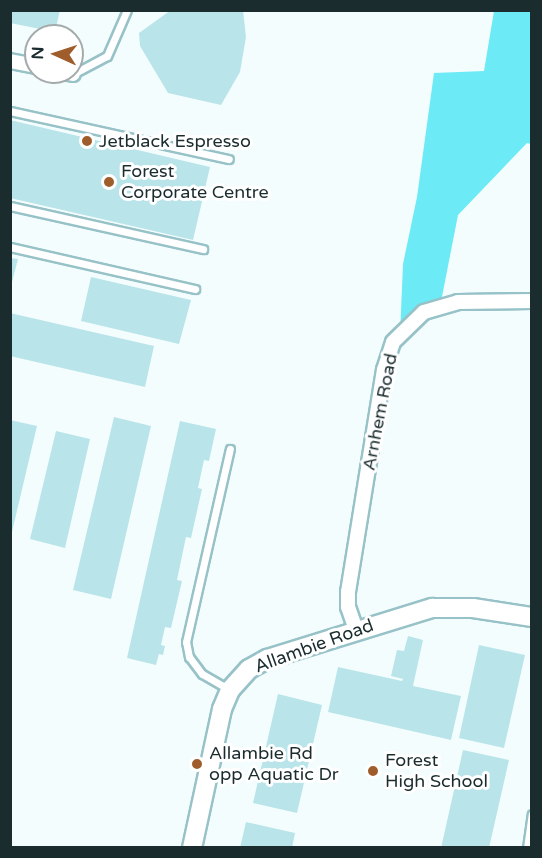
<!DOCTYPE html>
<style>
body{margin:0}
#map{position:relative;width:542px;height:858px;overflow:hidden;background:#f4fdfe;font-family:"Varela Round",sans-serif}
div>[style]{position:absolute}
.green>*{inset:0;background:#6ceaf6}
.building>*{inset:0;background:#b9e5ea}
.roads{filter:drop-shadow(2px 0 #97c2c7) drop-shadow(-2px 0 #97c2c7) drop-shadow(0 2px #97c2c7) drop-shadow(0 -2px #97c2c7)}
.lane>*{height:7px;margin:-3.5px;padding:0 3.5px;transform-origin:3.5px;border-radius:3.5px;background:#fff}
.street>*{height:14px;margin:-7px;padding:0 7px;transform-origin:7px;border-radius:7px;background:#fff}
.secondary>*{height:18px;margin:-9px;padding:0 9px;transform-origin:9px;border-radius:9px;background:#fff}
.dots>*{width:16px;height:16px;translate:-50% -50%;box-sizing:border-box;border:3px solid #fff;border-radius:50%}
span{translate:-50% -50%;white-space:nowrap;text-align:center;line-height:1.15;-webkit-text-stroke:6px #fff;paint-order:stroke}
.poi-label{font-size:18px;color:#1b2c2e}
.left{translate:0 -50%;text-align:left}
.street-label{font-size:18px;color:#1b2c2e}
.frame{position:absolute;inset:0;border:12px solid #1b2c2e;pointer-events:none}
.north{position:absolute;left:24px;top:24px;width:60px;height:60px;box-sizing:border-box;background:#fff;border:2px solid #a4abab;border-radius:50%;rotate:273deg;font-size:16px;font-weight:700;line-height:24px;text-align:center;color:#1b2c2e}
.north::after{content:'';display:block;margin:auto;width:21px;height:27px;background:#9f5d2b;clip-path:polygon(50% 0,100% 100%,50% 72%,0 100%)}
</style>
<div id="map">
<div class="green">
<div style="clip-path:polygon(494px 11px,531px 11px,531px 144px,527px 143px,458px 215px,440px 307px,400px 335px,403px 264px,417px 197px,434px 73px,484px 71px)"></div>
</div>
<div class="building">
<div style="clip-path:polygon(10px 10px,60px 10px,55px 32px,10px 23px)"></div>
<div style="clip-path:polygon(171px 10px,243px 10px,246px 37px,240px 72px,221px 105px,168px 93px,140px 46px,139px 33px)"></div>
<div style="clip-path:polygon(10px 120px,210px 167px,193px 240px,10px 198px)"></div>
<div style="clip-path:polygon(10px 258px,18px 259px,11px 286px,10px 286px)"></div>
<div style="clip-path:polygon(91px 277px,191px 300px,179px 344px,81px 321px)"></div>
<div style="clip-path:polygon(10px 313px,154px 346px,145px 387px,10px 356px)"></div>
<div style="clip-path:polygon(114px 417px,151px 426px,111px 599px,73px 590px)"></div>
<div style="clip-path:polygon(10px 420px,37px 426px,11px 536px,10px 536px)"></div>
<div style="clip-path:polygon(180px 421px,216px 429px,209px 461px,204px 460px,198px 488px,202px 489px,191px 538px,186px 537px,177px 580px,182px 581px,171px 628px,165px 627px,161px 645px,165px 646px,163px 655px,159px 654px,156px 665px,127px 658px)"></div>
<div style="clip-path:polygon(56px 431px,90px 439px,65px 548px,30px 539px)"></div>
<div style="clip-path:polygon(408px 636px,423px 640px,413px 686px,461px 696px,451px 740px,328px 712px,338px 667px,402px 681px,403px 679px,391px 676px,397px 650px,404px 651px)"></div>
<div style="clip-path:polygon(479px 645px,525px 655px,504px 748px,459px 738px)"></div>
<div style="clip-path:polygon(278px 694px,322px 705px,297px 813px,253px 803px)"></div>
<div style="clip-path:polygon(463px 750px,509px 760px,489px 848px,441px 848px)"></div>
<div style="clip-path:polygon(246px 822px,295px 833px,292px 848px,240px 848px)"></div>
</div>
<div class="roads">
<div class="lane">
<div style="left:73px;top:74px;width:38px;rotate:-28deg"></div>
<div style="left:107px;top:56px;width:50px;rotate:-66.5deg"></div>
<div style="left:10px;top:111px;width:224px;rotate:12.4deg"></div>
<div style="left:10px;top:206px;width:198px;rotate:12.6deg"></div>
<div style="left:10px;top:247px;width:190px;rotate:12.8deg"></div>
<div style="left:230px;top:690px;width:32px;rotate:-150deg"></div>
<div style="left:202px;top:674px;width:21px;rotate:-127deg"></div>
<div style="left:189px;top:657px;width:15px;rotate:-101deg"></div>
<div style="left:186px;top:642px;width:198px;rotate:-77.2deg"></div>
<div style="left:527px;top:848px;width:34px;rotate:-82deg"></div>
</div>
<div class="street">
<div style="left:10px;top:61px;width:26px;rotate:11deg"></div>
<div style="left:63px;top:72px;width:10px;rotate:11deg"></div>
<div style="left:356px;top:630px;width:24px;rotate:-109deg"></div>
<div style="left:348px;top:607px;width:15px;rotate:-90deg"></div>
<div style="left:348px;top:592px;width:225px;rotate:-80.8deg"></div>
<div style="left:384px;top:370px;width:29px;rotate:-72deg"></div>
<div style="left:393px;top:342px;width:43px;rotate:-44.1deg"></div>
<div style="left:424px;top:312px;width:35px;rotate:-16deg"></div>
<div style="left:458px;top:302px;width:74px;rotate:-0.8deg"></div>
</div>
<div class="secondary">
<div style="left:192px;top:848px;width:142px;rotate:-77.8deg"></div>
<div style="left:222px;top:709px;width:21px;rotate:-67deg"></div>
<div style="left:230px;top:690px;width:28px;rotate:-48deg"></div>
<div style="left:249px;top:669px;width:21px;rotate:-29deg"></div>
<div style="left:267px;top:659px;width:173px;rotate:-17.2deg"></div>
<div style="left:432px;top:608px;width:41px"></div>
<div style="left:473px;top:608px;width:60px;rotate:8.7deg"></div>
</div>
</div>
<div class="dots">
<div style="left:87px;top:141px;background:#9f5d2b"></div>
<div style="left:109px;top:182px;background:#9f5d2b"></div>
<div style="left:197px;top:764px;background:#9f5d2b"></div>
<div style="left:373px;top:771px;background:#9f5d2b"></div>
</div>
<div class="poi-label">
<span class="left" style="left:99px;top:141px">Jetblack Espresso</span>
<span class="left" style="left:121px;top:182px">Forest<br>Corporate Centre</span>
<span class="left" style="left:209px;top:764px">Allambie Rd<br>opp Aquatic Dr</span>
<span class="left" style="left:385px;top:771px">Forest<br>High School</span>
</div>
<div class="street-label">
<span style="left:380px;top:412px;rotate:-79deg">Arnhem Road</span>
<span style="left:314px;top:646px;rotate:-20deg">Allambie Road</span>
</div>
<div class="frame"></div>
<div class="north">N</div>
</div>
